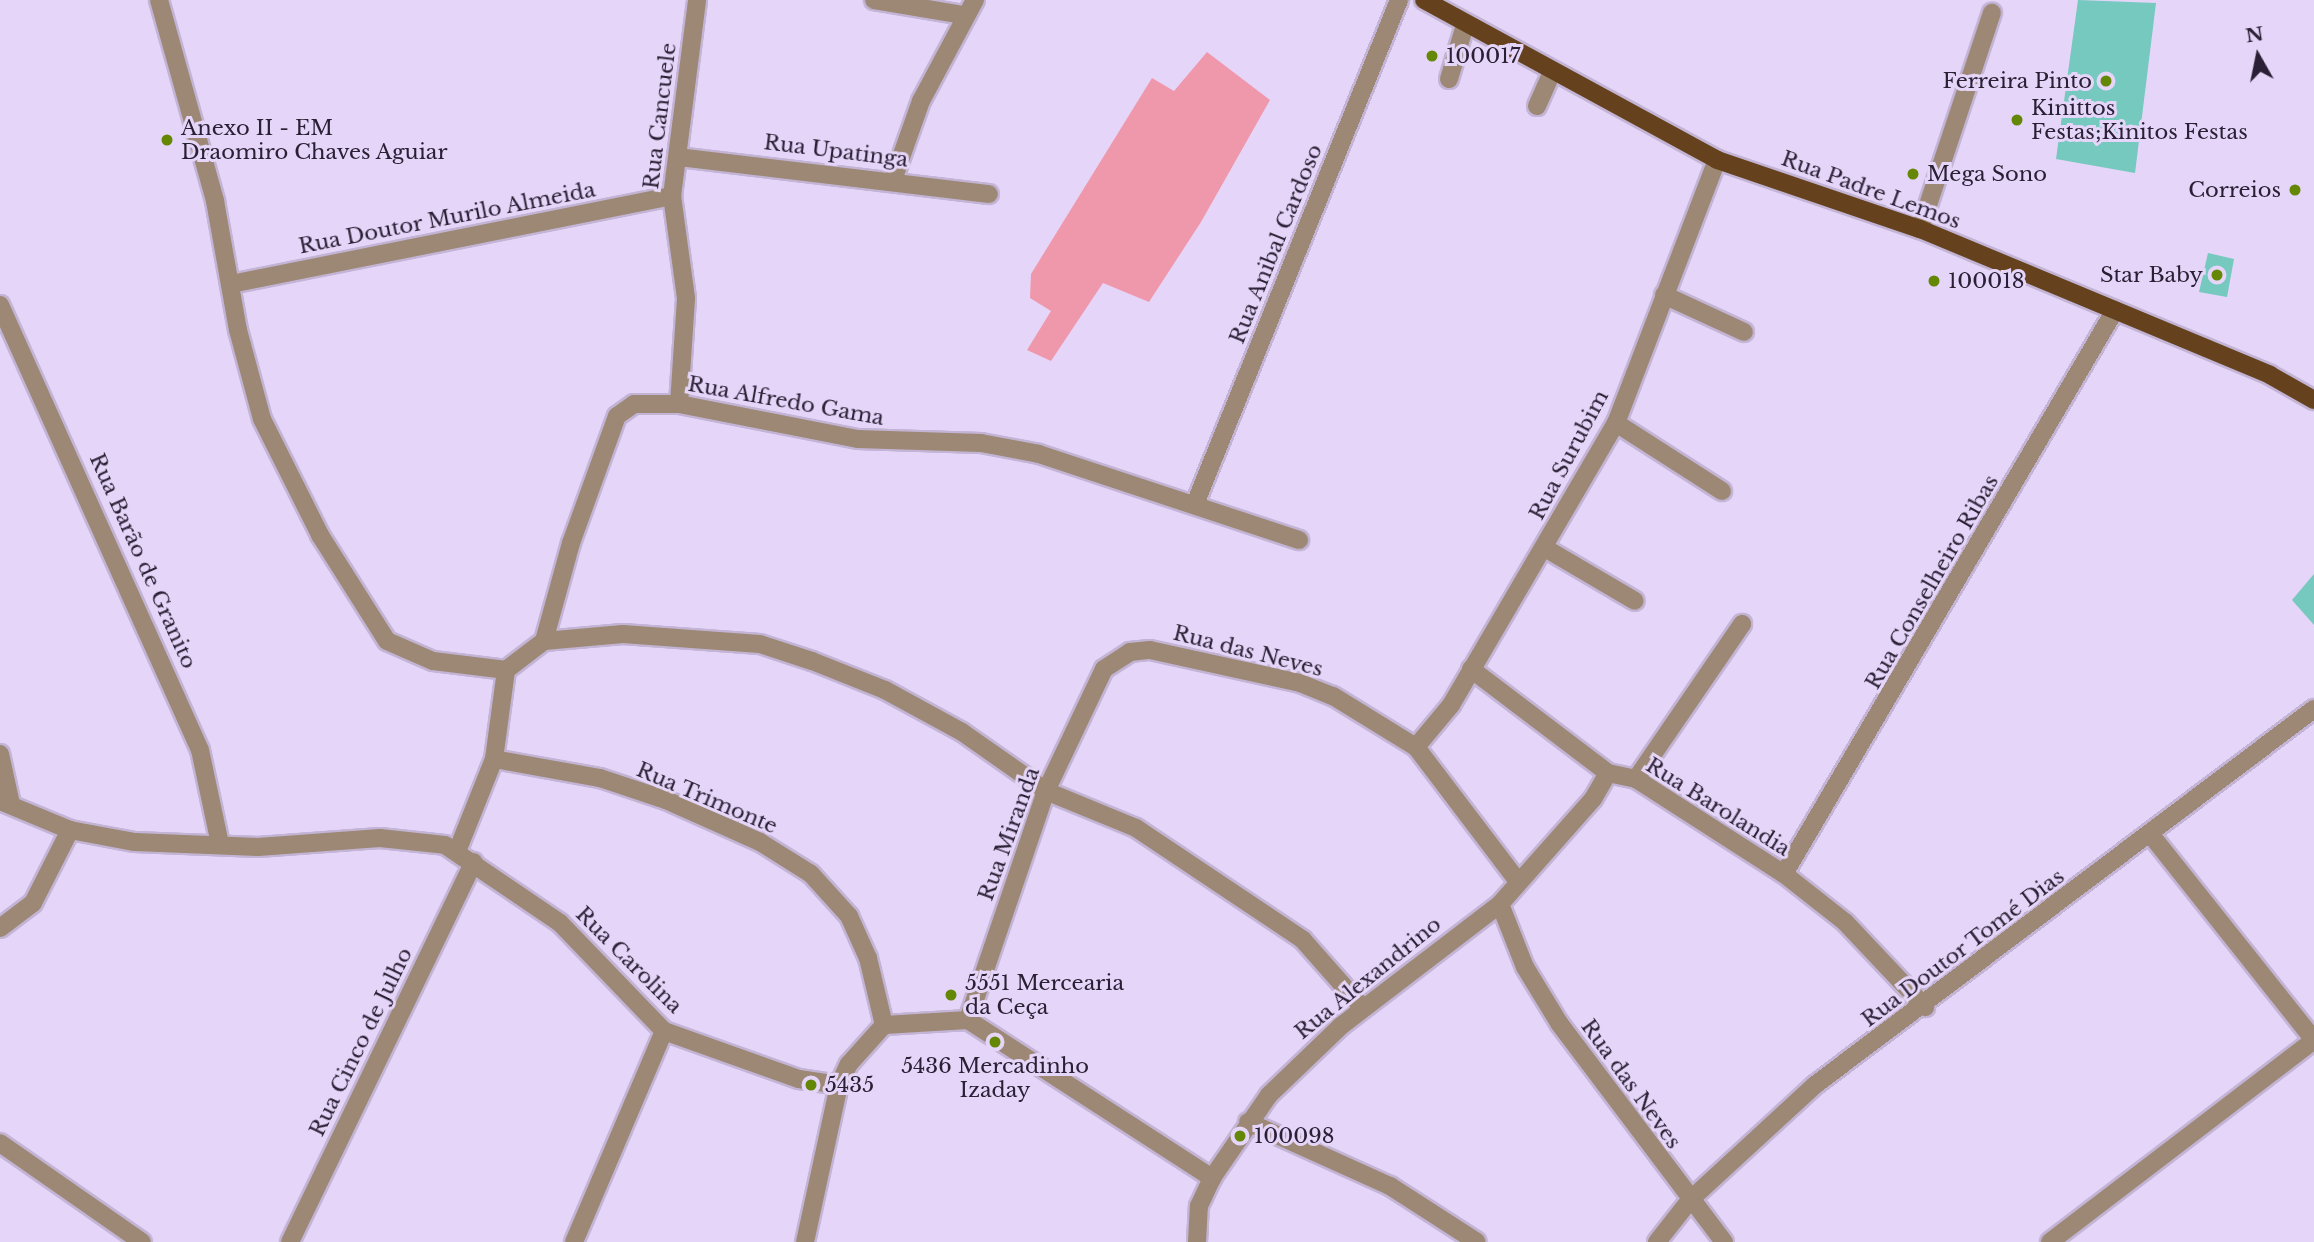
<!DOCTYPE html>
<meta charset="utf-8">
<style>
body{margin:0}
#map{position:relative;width:2314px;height:1242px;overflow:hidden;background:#e5d5f8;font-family:"Libre Baskerville",serif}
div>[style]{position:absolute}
.green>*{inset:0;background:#ef98ab}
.building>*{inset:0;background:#76c9bf}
.roads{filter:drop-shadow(2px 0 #c3b4d5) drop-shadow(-2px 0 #c3b4d5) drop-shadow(0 2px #c3b4d5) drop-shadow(0 -2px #c3b4d5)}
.minor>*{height:18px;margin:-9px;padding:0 9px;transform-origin:9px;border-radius:9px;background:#9c8875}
.major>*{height:18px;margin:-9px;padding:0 9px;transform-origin:9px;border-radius:9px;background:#65421d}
.dots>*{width:19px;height:19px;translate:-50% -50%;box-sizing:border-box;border:4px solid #e5d5f8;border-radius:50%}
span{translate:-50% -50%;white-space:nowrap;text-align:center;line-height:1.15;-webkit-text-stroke:6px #e5d5f8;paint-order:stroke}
.poi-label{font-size:21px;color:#2a2035}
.left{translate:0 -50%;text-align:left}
.right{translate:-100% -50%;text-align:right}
.street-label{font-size:21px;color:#2a2035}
.north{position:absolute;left:2223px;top:21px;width:70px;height:70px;-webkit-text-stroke:5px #e5d5f8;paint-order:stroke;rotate:351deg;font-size:19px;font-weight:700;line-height:28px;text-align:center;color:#2a2035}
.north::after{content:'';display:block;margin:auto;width:24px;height:32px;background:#2a2035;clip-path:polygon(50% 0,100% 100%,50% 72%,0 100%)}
</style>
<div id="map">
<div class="green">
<div style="clip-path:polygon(1207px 52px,1270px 100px,1201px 222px,1149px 302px,1103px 283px,1051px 361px,1027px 350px,1051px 311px,1030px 298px,1031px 274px,1152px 78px,1174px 91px)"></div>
</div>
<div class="building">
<div style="clip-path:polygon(2078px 0,2156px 3px,2135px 173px,2056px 159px)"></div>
<div style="clip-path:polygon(2208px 253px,2234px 259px,2227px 297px,2199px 292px)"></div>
<div style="clip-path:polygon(2314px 574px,2314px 625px,2292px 600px)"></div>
</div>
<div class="roads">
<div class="minor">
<div style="left:159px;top:0;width:209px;rotate:74.4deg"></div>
<div style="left:215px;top:201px;width:131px;rotate:79.9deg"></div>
<div style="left:238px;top:330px;width:92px;rotate:74.9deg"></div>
<div style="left:262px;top:419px;width:130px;rotate:63.4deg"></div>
<div style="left:320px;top:535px;width:125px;rotate:57.7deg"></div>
<div style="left:387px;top:641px;width:50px;rotate:23.5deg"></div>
<div style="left:433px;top:661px;width:74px;rotate:7deg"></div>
<div style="left:506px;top:670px;width:48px;rotate:-37.3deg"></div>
<div style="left:544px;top:641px;width:79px;rotate:-5.1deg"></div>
<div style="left:623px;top:634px;width:137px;rotate:4.2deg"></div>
<div style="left:760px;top:644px;width:55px;rotate:18.1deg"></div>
<div style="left:812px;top:661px;width:79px;rotate:21.7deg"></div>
<div style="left:885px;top:690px;width:88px;rotate:28.6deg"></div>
<div style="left:962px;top:732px;width:103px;rotate:35.1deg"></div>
<div style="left:1046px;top:791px;width:97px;rotate:22.3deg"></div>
<div style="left:1136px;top:828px;width:201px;rotate:33.8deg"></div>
<div style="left:1303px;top:940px;width:91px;rotate:48.6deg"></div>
<div style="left:874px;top:0;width:91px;rotate:9.5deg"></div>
<div style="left:1449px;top:79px;width:56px;rotate:-73.5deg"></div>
<div style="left:1537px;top:106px;width:35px;rotate:-66deg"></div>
<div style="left:678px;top:157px;width:313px;rotate:6.8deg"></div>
<div style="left:893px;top:180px;width:84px;rotate:-70.5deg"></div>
<div style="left:921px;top:101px;width:115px;rotate:-61.9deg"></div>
<div style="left:1920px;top:229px;width:228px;rotate:-71.6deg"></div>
<div style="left:231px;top:284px;width:450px;rotate:-11.3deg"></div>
<div style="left:1664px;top:295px;width:88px;rotate:24.8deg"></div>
<div style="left:0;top:305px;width:488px;rotate:65.8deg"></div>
<div style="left:200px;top:750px;width:96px;rotate:78deg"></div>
<div style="left:679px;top:404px;width:106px;rotate:-86.2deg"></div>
<div style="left:686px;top:298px;width:103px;rotate:-97.8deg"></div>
<div style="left:672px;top:196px;width:198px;rotate:-82.7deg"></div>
<div style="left:1616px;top:423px;width:126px;rotate:32.7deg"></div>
<div style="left:1195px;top:504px;width:544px;rotate:-67.96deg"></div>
<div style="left:1545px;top:548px;width:104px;rotate:30.5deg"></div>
<div style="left:544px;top:641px;width:102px;rotate:-74.6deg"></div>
<div style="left:571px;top:543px;width:135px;rotate:-70.1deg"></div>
<div style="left:617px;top:416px;width:21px;rotate:-35deg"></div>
<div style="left:634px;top:404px;width:45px"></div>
<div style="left:679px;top:404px;width:182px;rotate:11.1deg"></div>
<div style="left:858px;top:439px;width:123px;rotate:1.9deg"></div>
<div style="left:981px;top:443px;width:59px;rotate:10.7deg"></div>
<div style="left:1039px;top:454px;width:274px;rotate:18.3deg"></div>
<div style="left:1471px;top:669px;width:172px;rotate:37.2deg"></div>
<div style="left:1608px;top:773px;width:29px;rotate:12deg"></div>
<div style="left:1636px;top:779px;width:176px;rotate:32.7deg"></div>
<div style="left:1784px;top:874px;width:78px;rotate:38.2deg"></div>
<div style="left:1845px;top:922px;width:117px;rotate:46.7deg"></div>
<div style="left:1416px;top:747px;width:55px;rotate:-50.2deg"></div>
<div style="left:1451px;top:705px;width:327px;rotate:-59.7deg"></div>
<div style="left:1616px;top:423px;width:282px;rotate:-69deg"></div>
<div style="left:0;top:754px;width:51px;rotate:77.6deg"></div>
<div style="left:494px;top:759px;width:108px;rotate:10.2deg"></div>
<div style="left:600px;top:778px;width:70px;rotate:18.4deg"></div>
<div style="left:666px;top:800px;width:103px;rotate:24.1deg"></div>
<div style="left:760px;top:842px;width:60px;rotate:32.1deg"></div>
<div style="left:811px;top:874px;width:57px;rotate:47.9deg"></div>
<div style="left:849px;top:916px;width:46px;rotate:65.7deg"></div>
<div style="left:868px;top:958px;width:69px;rotate:76.6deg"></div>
<div style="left:1636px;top:779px;width:188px;rotate:-55.6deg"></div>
<div style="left:0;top:801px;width:76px;rotate:22.5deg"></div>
<div style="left:70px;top:830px;width:66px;rotate:10.5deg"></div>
<div style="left:135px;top:842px;width:123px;rotate:2.3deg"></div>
<div style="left:258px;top:847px;width:122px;rotate:-4.2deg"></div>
<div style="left:380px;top:838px;width:65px;rotate:6.1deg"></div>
<div style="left:445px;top:845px;width:139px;rotate:34.1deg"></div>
<div style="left:560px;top:923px;width:150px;rotate:46.1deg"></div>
<div style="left:664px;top:1031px;width:143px;rotate:19.6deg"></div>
<div style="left:799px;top:1079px;width:40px;rotate:8.5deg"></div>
<div style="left:839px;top:1085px;width:23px;rotate:-65deg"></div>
<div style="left:849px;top:1064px;width:52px;rotate:-48.1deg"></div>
<div style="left:884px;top:1025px;width:84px;rotate:-3.4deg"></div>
<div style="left:968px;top:1020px;width:291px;rotate:32.9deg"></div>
<div style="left:2151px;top:835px;width:262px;rotate:51.5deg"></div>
<div style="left:458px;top:849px;width:97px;rotate:-68.2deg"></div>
<div style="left:494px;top:759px;width:90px;rotate:-82.3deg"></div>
<div style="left:1784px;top:874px;width:654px;rotate:-59.59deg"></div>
<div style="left:1500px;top:904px;width:68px;rotate:68.4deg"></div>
<div style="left:1525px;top:967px;width:66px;rotate:58.7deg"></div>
<div style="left:1559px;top:1023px;width:274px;rotate:53deg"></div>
<div style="left:0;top:928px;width:41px;rotate:-37.1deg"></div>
<div style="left:33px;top:903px;width:82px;rotate:-63.1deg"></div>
<div style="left:968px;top:1020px;width:242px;rotate:-71.2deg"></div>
<div style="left:1046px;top:791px;width:135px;rotate:-64.6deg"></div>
<div style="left:1104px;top:669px;width:31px;rotate:-33deg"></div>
<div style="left:1130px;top:652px;width:20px;rotate:-6deg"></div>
<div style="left:1150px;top:650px;width:154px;rotate:12.4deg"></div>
<div style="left:1300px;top:683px;width:35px;rotate:22deg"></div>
<div style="left:1333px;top:696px;width:97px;rotate:31.6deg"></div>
<div style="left:1416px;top:747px;width:167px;rotate:52.8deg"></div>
<div style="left:1248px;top:1122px;width:156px;rotate:24.3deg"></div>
<div style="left:1390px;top:1186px;width:103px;rotate:32.8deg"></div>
<div style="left:0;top:1143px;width:173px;rotate:34.9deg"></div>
<div style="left:290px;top:1242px;width:422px;rotate:-64.2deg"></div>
<div style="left:574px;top:1242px;width:229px;rotate:-66.9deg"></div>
<div style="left:805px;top:1242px;width:161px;rotate:-77.8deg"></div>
<div style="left:1197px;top:1242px;width:36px;rotate:-87deg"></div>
<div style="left:1199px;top:1206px;width:31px;rotate:-65deg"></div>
<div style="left:1212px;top:1178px;width:101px;rotate:-55.5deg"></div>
<div style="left:1269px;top:1095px;width:100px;rotate:-43.8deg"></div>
<div style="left:1341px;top:1026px;width:200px;rotate:-37.5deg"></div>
<div style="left:1500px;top:904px;width:140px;rotate:-48.5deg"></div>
<div style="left:1593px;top:799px;width:30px;rotate:-60deg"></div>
<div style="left:1657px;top:1242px;width:53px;rotate:-51.8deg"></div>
<div style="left:1690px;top:1200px;width:170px;rotate:-42.6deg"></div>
<div style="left:1815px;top:1085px;width:625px;rotate:-37deg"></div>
<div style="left:2050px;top:1242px;width:332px;rotate:-37.4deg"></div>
</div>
<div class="major">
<div style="left:1424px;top:0;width:334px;rotate:28.6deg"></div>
<div style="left:1717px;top:160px;width:214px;rotate:18.8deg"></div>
<div style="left:1920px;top:229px;width:379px;rotate:22.6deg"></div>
<div style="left:2270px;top:375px;width:51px;rotate:29.6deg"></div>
</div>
</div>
<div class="dots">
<div style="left:1432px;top:56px;background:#648706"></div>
<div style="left:2106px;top:81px;background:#648706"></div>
<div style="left:2017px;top:120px;background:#648706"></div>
<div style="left:167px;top:140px;background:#648706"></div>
<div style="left:1913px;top:174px;background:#648706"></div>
<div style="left:2295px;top:190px;background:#648706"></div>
<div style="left:2217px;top:275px;background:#648706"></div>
<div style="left:1934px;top:281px;background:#648706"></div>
<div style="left:951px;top:995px;background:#648706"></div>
<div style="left:995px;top:1042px;background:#648706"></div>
<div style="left:811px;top:1085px;background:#648706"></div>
<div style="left:1240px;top:1136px;background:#648706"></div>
</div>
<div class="poi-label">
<span class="left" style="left:1446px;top:56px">100017</span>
<span class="right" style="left:2092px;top:81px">Ferreira Pinto</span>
<span class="left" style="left:2031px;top:120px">Kinittos<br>Festas;Kinitos Festas</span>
<span class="left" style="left:181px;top:140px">Anexo II - EM<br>Draomiro Chaves Aguiar</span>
<span class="left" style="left:1927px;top:174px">Mega Sono</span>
<span class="right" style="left:2281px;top:190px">Correios</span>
<span class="right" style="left:2203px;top:275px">Star Baby</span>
<span class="left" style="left:1948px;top:281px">100018</span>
<span class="left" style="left:965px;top:995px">5551 Mercearia<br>da Ceça</span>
<span style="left:995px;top:1078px">5436 Mercadinho<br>Izaday</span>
<span class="left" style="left:825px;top:1085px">5435</span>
<span class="left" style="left:1254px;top:1136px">100098</span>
</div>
<div class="street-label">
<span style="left:660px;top:116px;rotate:-83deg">Rua Cancuele</span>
<span style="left:836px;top:151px;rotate:7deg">Rua Upatinga</span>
<span style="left:1871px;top:190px;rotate:20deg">Rua Padre Lemos</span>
<span style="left:447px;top:218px;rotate:-11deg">Rua Doutor Murilo Almeida</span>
<span style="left:1276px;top:244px;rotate:-68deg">Rua Anibal Cardoso</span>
<span style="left:786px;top:401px;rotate:10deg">Rua Alfredo Gama</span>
<span style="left:1569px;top:455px;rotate:-62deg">Rua Surubim</span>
<span style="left:143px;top:561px;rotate:66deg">Rua Barão de Granito</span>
<span style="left:1932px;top:582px;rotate:-60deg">Rua Conselheiro Ribas</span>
<span style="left:1248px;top:651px;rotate:14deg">Rua das Neves</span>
<span style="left:707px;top:798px;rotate:23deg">Rua Trimonte</span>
<span style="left:1718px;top:807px;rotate:32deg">Rua Barolandia</span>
<span style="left:1009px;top:834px;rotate:-70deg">Rua Miranda</span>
<span style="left:1963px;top:948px;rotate:-37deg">Rua Doutor Tomé Dias</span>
<span style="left:629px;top:960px;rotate:45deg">Rua Carolina</span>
<span style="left:1368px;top:978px;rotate:-39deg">Rua Alexandrino</span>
<span style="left:361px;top:1042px;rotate:-64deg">Rua Cinco de Julho</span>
<span style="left:1631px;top:1084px;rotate:54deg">Rua das Neves</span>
</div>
<div class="north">N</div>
</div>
